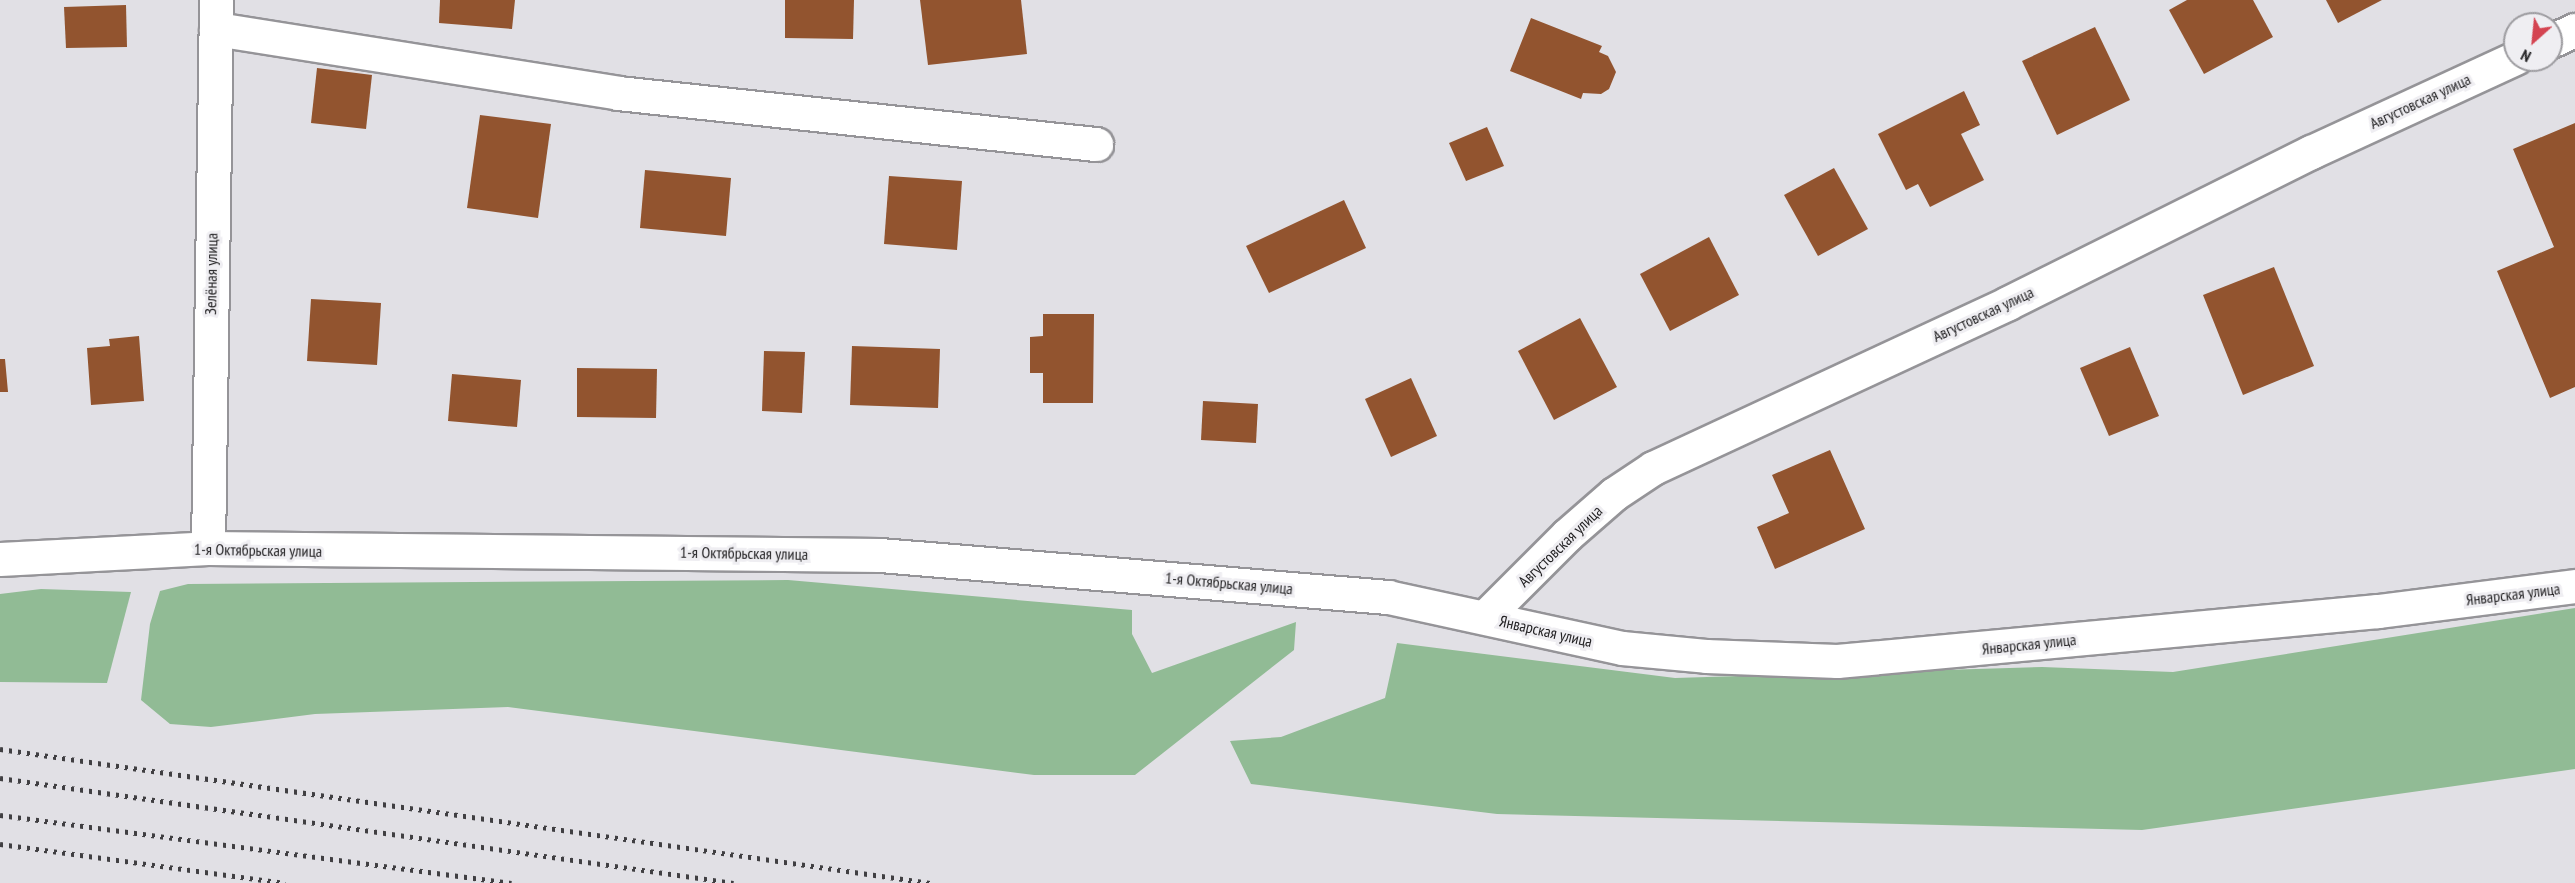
<!DOCTYPE html>
<meta charset="utf-8">
<style>
body{margin:0}
#map{position:relative;width:2575px;height:883px;overflow:hidden;background:#e1e0e5;font-family:"PT Sans Narrow",sans-serif}
div>[style]{position:absolute}
.green>*{inset:0;background:#91bb95}
.building>*{inset:0;background:#92542f}
.roads{filter:drop-shadow(2px 0 #959498) drop-shadow(-2px 0 #959498) drop-shadow(0 2px #959498) drop-shadow(0 -2px #959498)}
.minor>*{height:33px;margin:-16.5px;padding:0 16.5px;transform-origin:16.5px;border-radius:16.5px;background:#fff}
.rail>*{height:4.5px;margin-top:-2.25px;transform-origin:0;background:repeating-linear-gradient(90deg,#403f42 0 3px,transparent 0 9px)}
span{translate:-50% -50%;white-space:nowrap;text-align:center;line-height:1.15;-webkit-text-stroke:6px #efeef2;paint-order:stroke}
.street-label{font-size:16px;color:#232224}
.north{position:absolute;left:2503px;top:12px;width:60px;height:60px;box-sizing:border-box;background:#efeef2;border:2px solid #9d9ca0;border-radius:50%;rotate:207deg;font-size:16px;font-weight:700;line-height:24px;text-align:center;color:#232224}
.north::after{content:'';display:block;margin:auto;width:21px;height:27px;background:#d44451;clip-path:polygon(50% 0,100% 100%,50% 72%,0 100%)}
</style>
<div id="map">
<div class="green">
<div style="clip-path:polygon(788px 580px,1132px 610px,1132px 634px,1152px 673px,1296px 622px,1294px 650px,1135px 775px,1034px 775px,508px 707px,315px 714px,211px 727px,170px 724px,141px 700px,150px 624px,160px 591px,188px 584px)"></div>
<div style="clip-path:polygon(41px 589px,131px 592px,107px 683px,0 682px,0 594px)"></div>
<div style="clip-path:polygon(2575px 608px,2575px 769px,2142px 830px,1497px 814px,1251px 784px,1230px 741px,1281px 737px,1385px 698px,1397px 643px,1675px 678px,2042px 667px,2173px 672px)"></div>
</div>
<div class="building">
<div style="clip-path:polygon(440px 0,515px 0,512px 29px,439px 23px)"></div>
<div style="clip-path:polygon(785px 0,854px 0,853px 39px,785px 38px)"></div>
<div style="clip-path:polygon(920px 0,1021px 0,1027px 54px,928px 65px)"></div>
<div style="clip-path:polygon(2187px 0,2253px 0,2273px 37px,2204px 74px,2169px 10px)"></div>
<div style="clip-path:polygon(2326px 0,2382px 0,2338px 23px)"></div>
<div style="clip-path:polygon(126px 5px,127px 47px,66px 48px,64px 7px)"></div>
<div style="clip-path:polygon(1531px 18px,1602px 46px,1599px 52px,1608px 56px,1616px 72px,1609px 89px,1601px 94px,1583px 93px,1581px 99px,1510px 71px)"></div>
<div style="clip-path:polygon(2095px 27px,2130px 100px,2057px 135px,2022px 61px)"></div>
<div style="clip-path:polygon(317px 68px,372px 75px,366px 129px,311px 123px)"></div>
<div style="clip-path:polygon(1964px 91px,1980px 125px,1961px 134px,1984px 180px,1930px 207px,1918px 184px,1906px 190px,1878px 134px)"></div>
<div style="clip-path:polygon(480px 115px,551px 124px,538px 218px,467px 208px)"></div>
<div style="clip-path:polygon(2575px 123px,2575px 387px,2550px 398px,2497px 271px,2554px 247px,2513px 149px)"></div>
<div style="clip-path:polygon(1487px 127px,1504px 166px,1466px 181px,1449px 143px)"></div>
<div style="clip-path:polygon(1834px 168px,1868px 229px,1818px 256px,1784px 195px)"></div>
<div style="clip-path:polygon(645px 170px,731px 178px,726px 236px,640px 228px)"></div>
<div style="clip-path:polygon(889px 176px,962px 181px,957px 250px,884px 244px)"></div>
<div style="clip-path:polygon(1344px 200px,1366px 248px,1269px 293px,1246px 246px)"></div>
<div style="clip-path:polygon(1709px 237px,1739px 295px,1670px 331px,1640px 274px)"></div>
<div style="clip-path:polygon(2274px 267px,2314px 366px,2243px 395px,2203px 295px)"></div>
<div style="clip-path:polygon(311px 299px,381px 303px,377px 365px,307px 361px)"></div>
<div style="clip-path:polygon(1043px 314px,1094px 314px,1093px 403px,1043px 403px,1043px 373px,1030px 373px,1030px 337px,1043px 336px)"></div>
<div style="clip-path:polygon(1580px 318px,1617px 387px,1554px 420px,1518px 351px)"></div>
<div style="clip-path:polygon(139px 336px,144px 401px,91px 405px,87px 348px,110px 346px,109px 339px)"></div>
<div style="clip-path:polygon(852px 346px,940px 349px,938px 408px,850px 405px)"></div>
<div style="clip-path:polygon(2130px 347px,2159px 416px,2109px 436px,2080px 368px)"></div>
<div style="clip-path:polygon(764px 351px,805px 352px,802px 413px,762px 411px)"></div>
<div style="clip-path:polygon(0 359px,5px 359px,8px 392px,0 392px)"></div>
<div style="clip-path:polygon(577px 368px,657px 369px,656px 418px,577px 417px)"></div>
<div style="clip-path:polygon(452px 374px,521px 380px,517px 427px,448px 421px)"></div>
<div style="clip-path:polygon(1411px 378px,1437px 436px,1391px 457px,1365px 399px)"></div>
<div style="clip-path:polygon(1203px 401px,1258px 404px,1256px 443px,1201px 440px)"></div>
<div style="clip-path:polygon(1830px 450px,1865px 529px,1775px 569px,1757px 527px,1789px 513px,1772px 475px)"></div>
</div>
<div class="roads">
<div class="minor">
<div style="left:216px;top:29px;width:407px;rotate:9deg"></div>
<div style="left:618px;top:93px;width:481px;rotate:6.1deg"></div>
<div style="left:2551px;top:41px;width:26px;rotate:-25deg"></div>
<div style="left:208px;top:548px;width:548px;rotate:-89.16deg"></div>
<div style="left:0;top:559px;width:208px;rotate:-3deg"></div>
<div style="left:208px;top:548px;width:672px;rotate:0.6deg"></div>
<div style="left:880px;top:555px;width:510px;rotate:4.73deg"></div>
<div style="left:1388px;top:597px;width:239px;rotate:12.3deg"></div>
<div style="left:1622px;top:648px;width:84px;rotate:5.4deg"></div>
<div style="left:1706px;top:656px;width:131px;rotate:2.2deg"></div>
<div style="left:1837px;top:661px;width:543px;rotate:-5.28deg"></div>
<div style="left:2378px;top:611px;width:199px;rotate:-7.2deg"></div>
<div style="left:1485px;top:617px;width:116px;rotate:-45deg"></div>
<div style="left:1567px;top:535px;width:62px;rotate:-41.1deg"></div>
<div style="left:1614px;top:494px;width:47px;rotate:-33.7deg"></div>
<div style="left:1653px;top:468px;width:391px;rotate:-24.9deg"></div>
<div style="left:2008px;top:303px;width:339px;rotate:-26.5deg"></div>
<div style="left:2311px;top:152px;width:225px;rotate:-24.7deg"></div>
</div>
</div>
<div class="rail">
<div style="left:0;top:749px;width:940px;rotate:8.2deg"></div>
<div style="left:0;top:778px;width:741px;rotate:8.14deg"></div>
<div style="left:0;top:815px;width:516px;rotate:7.58deg"></div>
<div style="left:0;top:844px;width:288px;rotate:7.8deg"></div>
</div>
<div class="street-label">
<span style="left:2420px;top:101px;rotate:-25deg">Августовская улица</span>
<span style="left:211px;top:274px;rotate:-89deg">Зелёная улица</span>
<span style="left:1983px;top:314px;rotate:-25deg">Августовская улица</span>
<span style="left:1560px;top:546px;rotate:-44deg">Августовская улица</span>
<span style="left:258px;top:550px;rotate:1deg">1-я Октябрьская улица</span>
<span style="left:744px;top:553px;rotate:1deg">1-я Октябрьская улица</span>
<span style="left:1229px;top:583px;rotate:5deg">1-я Октябрьская улица</span>
<span style="left:2513px;top:594px;rotate:-7deg">Январская улица</span>
<span style="left:1546px;top:631px;rotate:13deg">Январская улица</span>
<span style="left:2029px;top:644px;rotate:-6deg">Январская улица</span>
</div>
<div class="north">N</div>
</div>
